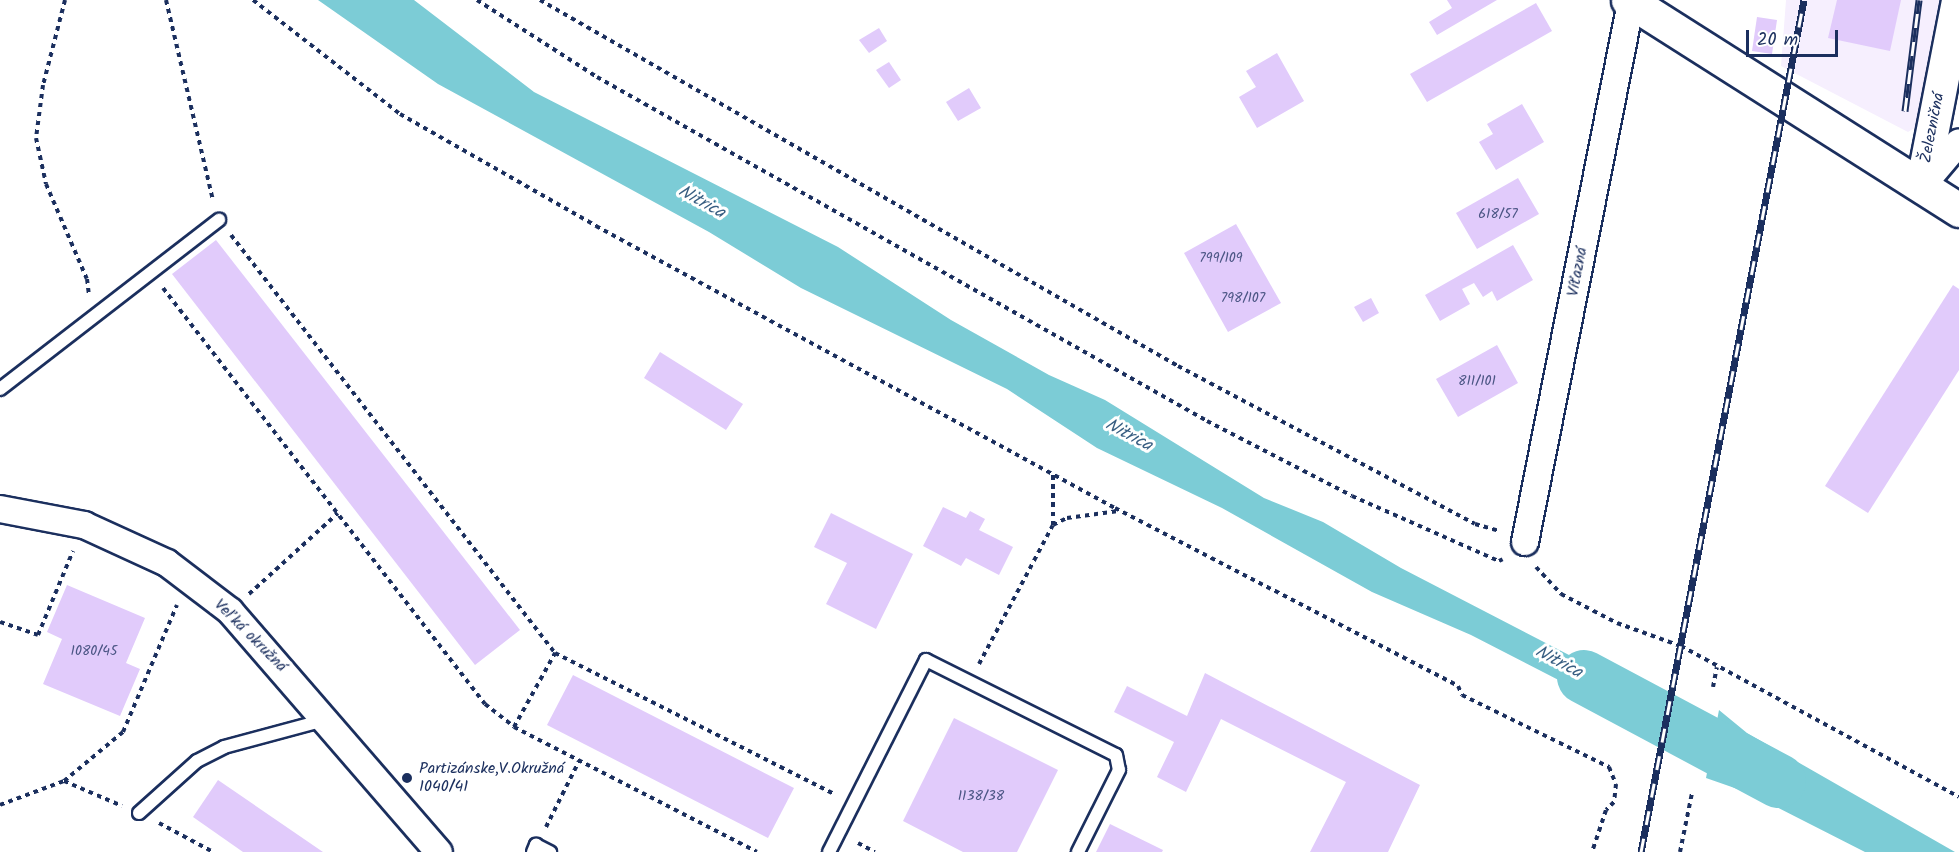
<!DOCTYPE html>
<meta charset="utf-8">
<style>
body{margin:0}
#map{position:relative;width:1959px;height:852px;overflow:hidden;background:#fff;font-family:Kalam,sans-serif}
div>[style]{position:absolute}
.built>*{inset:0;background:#f6effe}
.water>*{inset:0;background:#7cccd6}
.river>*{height:54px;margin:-27px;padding:0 27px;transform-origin:27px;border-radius:27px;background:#7cccd6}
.building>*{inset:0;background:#e1cbfb}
.path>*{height:4px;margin-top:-2px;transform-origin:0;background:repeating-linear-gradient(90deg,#1b2f5e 0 4.5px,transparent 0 9px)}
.roads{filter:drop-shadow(2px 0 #1b2f5e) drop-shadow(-2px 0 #1b2f5e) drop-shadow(0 2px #1b2f5e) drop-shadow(0 -2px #1b2f5e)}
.service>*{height:12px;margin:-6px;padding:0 6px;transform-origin:6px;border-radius:6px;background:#fff}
.minor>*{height:26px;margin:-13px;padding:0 13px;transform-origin:13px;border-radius:13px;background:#fff}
.tertiary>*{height:32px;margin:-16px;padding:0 16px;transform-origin:16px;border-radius:16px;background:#fff}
.secondary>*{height:33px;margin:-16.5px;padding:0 16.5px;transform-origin:16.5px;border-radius:16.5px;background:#fff}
.rail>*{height:7px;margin-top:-3.5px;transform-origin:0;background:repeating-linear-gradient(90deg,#fff 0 14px,#1b2f5e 0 28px);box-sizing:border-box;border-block:2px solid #1b2f5e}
.dots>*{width:16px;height:16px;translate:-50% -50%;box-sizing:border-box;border:3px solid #fff;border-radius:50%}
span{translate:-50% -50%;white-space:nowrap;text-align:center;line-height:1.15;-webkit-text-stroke:6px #fff;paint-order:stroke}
.number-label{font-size:14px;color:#4c5685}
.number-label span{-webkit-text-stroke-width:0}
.street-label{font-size:16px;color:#1b2f5e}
.poi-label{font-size:16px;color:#1b2f5e}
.left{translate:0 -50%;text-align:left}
.water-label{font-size:18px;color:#385e82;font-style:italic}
.scale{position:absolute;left:1746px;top:30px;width:92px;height:27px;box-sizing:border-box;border:3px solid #1b2f5e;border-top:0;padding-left:8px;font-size:18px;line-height:21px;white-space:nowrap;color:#1b2f5e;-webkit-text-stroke:4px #fff;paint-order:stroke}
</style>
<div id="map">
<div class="built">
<div style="clip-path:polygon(1786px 0,1945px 0,1921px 124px,1908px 132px,1781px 66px)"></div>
</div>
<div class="water">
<div style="clip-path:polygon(318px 0,414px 0,534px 92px,838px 247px,951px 320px,1049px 375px,1105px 400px,1264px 498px,1323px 522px,1401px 568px,1600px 671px,1655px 693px,1647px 730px,1611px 707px,1471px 635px,1372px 592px,1222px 508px,1097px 448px,1007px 389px,801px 288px,709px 232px,438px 84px)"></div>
<div style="clip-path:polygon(1719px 710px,1747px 733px,1955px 852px,1865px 852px,1749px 793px,1706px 778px)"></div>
</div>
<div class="river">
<div style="left:1584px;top:677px;width:221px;rotate:28.1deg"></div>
</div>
<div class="building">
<div style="clip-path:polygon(1447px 0,1497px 0,1437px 35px,1429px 22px,1452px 8px)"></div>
<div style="clip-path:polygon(1837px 0,1901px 0,1890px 51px,1828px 38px)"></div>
<div style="clip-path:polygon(1536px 3px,1552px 31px,1427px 102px,1410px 74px)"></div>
<div style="clip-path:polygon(1757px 17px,1777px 20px,1772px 54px,1752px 51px)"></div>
<div style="clip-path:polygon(879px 28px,887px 41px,869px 53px,859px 40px)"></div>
<div style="clip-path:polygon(1277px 53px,1304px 101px,1257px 128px,1239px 97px,1256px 87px,1246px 71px)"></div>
<div style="clip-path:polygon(889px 62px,901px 80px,889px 88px,876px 70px)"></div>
<div style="clip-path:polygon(969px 88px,981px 108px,958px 121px,946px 102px)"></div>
<div style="clip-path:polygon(1522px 104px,1544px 142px,1496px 170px,1479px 142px,1493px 134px,1487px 124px)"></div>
<div style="clip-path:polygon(1518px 178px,1539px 214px,1477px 249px,1456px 213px)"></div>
<div style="clip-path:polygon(1236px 224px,1281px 303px,1228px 332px,1184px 253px)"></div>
<div style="clip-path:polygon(216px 240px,520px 630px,475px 665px,172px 274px)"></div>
<div style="clip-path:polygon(1513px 245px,1533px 280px,1497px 301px,1492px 291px,1483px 297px,1474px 283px,1462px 289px,1470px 304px,1440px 321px,1425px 295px)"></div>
<div style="clip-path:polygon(1953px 285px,1959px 289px,1959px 370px,1868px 513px,1825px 486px)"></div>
<div style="clip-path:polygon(1371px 298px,1379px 313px,1363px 322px,1354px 307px)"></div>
<div style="clip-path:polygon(1497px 345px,1518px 383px,1458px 417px,1436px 379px)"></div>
<div style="clip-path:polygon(660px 352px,743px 404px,726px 430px,644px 378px)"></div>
<div style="clip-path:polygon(943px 507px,966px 518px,970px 511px,985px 519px,979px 530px,1013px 547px,999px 575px,966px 558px,961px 566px,923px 546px)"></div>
<div style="clip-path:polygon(831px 513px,913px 554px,876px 629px,826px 604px,847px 563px,814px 547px)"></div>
<div style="clip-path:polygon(67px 585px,145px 618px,126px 663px,140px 669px,120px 716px,43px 684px,62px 639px,47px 632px)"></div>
<div style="clip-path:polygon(1205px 673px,1420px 785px,1388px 852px,1310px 852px,1346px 782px,1221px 719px,1186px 792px,1157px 777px,1174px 742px,1114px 712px,1127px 686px,1187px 716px)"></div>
<div style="clip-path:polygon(573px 675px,794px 788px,768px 838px,547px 725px)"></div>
<div style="clip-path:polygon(954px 718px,1058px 770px,1017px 852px,963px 852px,903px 821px)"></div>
<div style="clip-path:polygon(218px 780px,323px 852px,243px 852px,193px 817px)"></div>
<div style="clip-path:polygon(1110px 824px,1163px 850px,1162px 852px,1096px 852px)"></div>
</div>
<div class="path">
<div style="left:65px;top:0;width:88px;rotate:104.5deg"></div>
<div style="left:43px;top:85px;width:53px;rotate:97.5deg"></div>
<div style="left:36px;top:138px;width:47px;rotate:77.7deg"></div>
<div style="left:46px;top:184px;width:103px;rotate:66.7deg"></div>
<div style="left:87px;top:279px;width:16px;rotate:83deg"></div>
<div style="left:166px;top:0;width:205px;rotate:76.8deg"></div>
<div style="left:253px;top:0;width:186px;rotate:37.8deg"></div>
<div style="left:400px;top:114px;width:226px;rotate:29.7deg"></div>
<div style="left:596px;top:226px;width:591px;rotate:28.52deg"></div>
<div style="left:1115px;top:508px;width:386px;rotate:27.4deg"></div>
<div style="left:1458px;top:686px;width:10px;rotate:66deg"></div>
<div style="left:1462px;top:695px;width:164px;rotate:26.1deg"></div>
<div style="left:1609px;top:767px;width:18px;rotate:68deg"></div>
<div style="left:1616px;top:784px;width:18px;rotate:96deg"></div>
<div style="left:1614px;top:802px;width:11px;rotate:135deg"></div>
<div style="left:1606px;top:810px;width:44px;rotate:108.4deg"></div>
<div style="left:477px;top:0;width:143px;rotate:32.7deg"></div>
<div style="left:597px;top:77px;width:700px;rotate:29.42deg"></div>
<div style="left:1207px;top:421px;width:163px;rotate:27.3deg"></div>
<div style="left:1352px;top:496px;width:161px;rotate:23.9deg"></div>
<div style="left:1499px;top:561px;width:4px;rotate:-27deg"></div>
<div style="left:540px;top:0;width:736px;rotate:29.84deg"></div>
<div style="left:1178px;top:366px;width:336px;rotate:28deg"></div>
<div style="left:1475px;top:524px;width:25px;rotate:16deg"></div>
<div style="left:231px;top:235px;width:529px;rotate:52.22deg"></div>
<div style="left:555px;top:653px;width:313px;rotate:26.8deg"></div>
<div style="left:163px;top:288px;width:526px;rotate:52.26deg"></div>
<div style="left:485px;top:704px;width:37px;rotate:38deg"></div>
<div style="left:514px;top:727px;width:273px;rotate:27.2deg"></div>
<div style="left:1053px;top:525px;width:16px;rotate:-27deg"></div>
<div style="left:1067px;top:518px;width:52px;rotate:-7.7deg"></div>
<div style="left:1536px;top:567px;width:37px;rotate:47deg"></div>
<div style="left:1561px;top:594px;width:63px;rotate:27.4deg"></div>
<div style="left:1617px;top:623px;width:68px;rotate:19.8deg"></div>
<div style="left:1681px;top:646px;width:316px;rotate:28.5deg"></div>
<div style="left:249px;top:594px;width:120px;rotate:-42.3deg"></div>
<div style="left:0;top:622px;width:40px;rotate:18.9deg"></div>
<div style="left:38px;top:635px;width:91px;rotate:-67.4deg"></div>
<div style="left:979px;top:664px;width:157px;rotate:-62deg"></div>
<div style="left:1053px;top:525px;width:52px;rotate:-90deg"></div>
<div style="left:1713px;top:687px;width:20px;rotate:-79deg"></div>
<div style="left:514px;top:727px;width:85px;rotate:-61deg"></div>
<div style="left:64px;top:781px;width:77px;rotate:-39.7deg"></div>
<div style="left:123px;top:732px;width:138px;rotate:-67deg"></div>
<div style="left:0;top:805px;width:68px;rotate:-20.6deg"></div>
<div style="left:64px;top:781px;width:63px;rotate:23.3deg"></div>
<div style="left:159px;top:823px;width:61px;rotate:28.2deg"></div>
<div style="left:546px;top:827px;width:74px;rotate:-63.4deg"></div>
<div style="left:858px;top:843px;width:19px;rotate:28deg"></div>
<div style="left:1680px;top:852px;width:60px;rotate:-78.5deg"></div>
</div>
<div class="roads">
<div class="service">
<div style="left:0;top:389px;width:277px;rotate:-37.7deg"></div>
<div style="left:139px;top:813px;width:78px;rotate:-41.9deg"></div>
<div style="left:197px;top:761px;width:30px;rotate:-27deg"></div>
<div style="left:224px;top:747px;width:105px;rotate:-15deg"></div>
<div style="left:533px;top:852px;width:8px;rotate:-67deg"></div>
<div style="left:536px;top:845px;width:16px;rotate:27deg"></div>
<div style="left:829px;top:852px;width:215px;rotate:-63.2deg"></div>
<div style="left:926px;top:660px;width:212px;rotate:26.6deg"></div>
<div style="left:1116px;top:755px;width:15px;rotate:79deg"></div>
<div style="left:1119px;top:770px;width:92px;rotate:116.6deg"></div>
</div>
<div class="minor">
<div style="left:1922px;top:186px;width:57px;rotate:-49.9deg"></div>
<div style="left:0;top:509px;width:86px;rotate:10.8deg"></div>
<div style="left:84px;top:525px;width:91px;rotate:24.6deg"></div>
<div style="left:167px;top:563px;width:79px;rotate:37.3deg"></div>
<div style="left:230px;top:611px;width:319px;rotate:49.1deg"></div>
<div style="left:1525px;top:542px;width:550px;rotate:-78.89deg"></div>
</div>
<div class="tertiary">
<div style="left:1922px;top:186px;width:189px;rotate:-79deg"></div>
</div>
<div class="secondary">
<div style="left:1628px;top:0;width:392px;rotate:32.4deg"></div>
</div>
</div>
<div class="rail">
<div style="left:1905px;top:111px;width:112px;rotate:-82.8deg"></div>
<div style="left:1641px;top:852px;width:867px;rotate:-79.17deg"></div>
</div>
<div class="dots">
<div style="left:407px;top:778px;background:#1b2f5e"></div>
</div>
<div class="number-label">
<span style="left:1498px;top:214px">618/57</span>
<span style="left:1221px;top:258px">799/109</span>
<span style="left:1243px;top:298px">798/107</span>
<span style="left:1477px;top:381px">811/101</span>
<span style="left:94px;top:651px">1080/45</span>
<span style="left:981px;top:796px">1138/38</span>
</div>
<div class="street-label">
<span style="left:1933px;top:128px;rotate:-79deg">Železničná</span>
<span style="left:1578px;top:272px;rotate:-79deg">Víťazná</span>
<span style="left:250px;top:636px;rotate:45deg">Veľká okružná</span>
</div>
<div class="poi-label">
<span class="left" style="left:419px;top:778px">Partizánske,V.Okružná<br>1040/41</span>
</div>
<div class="water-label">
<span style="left:701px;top:203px;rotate:29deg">Nitrica</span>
<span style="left:1128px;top:436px;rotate:28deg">Nitrica</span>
<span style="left:1558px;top:663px;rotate:28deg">Nitrica</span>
</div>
<div class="scale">20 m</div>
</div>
